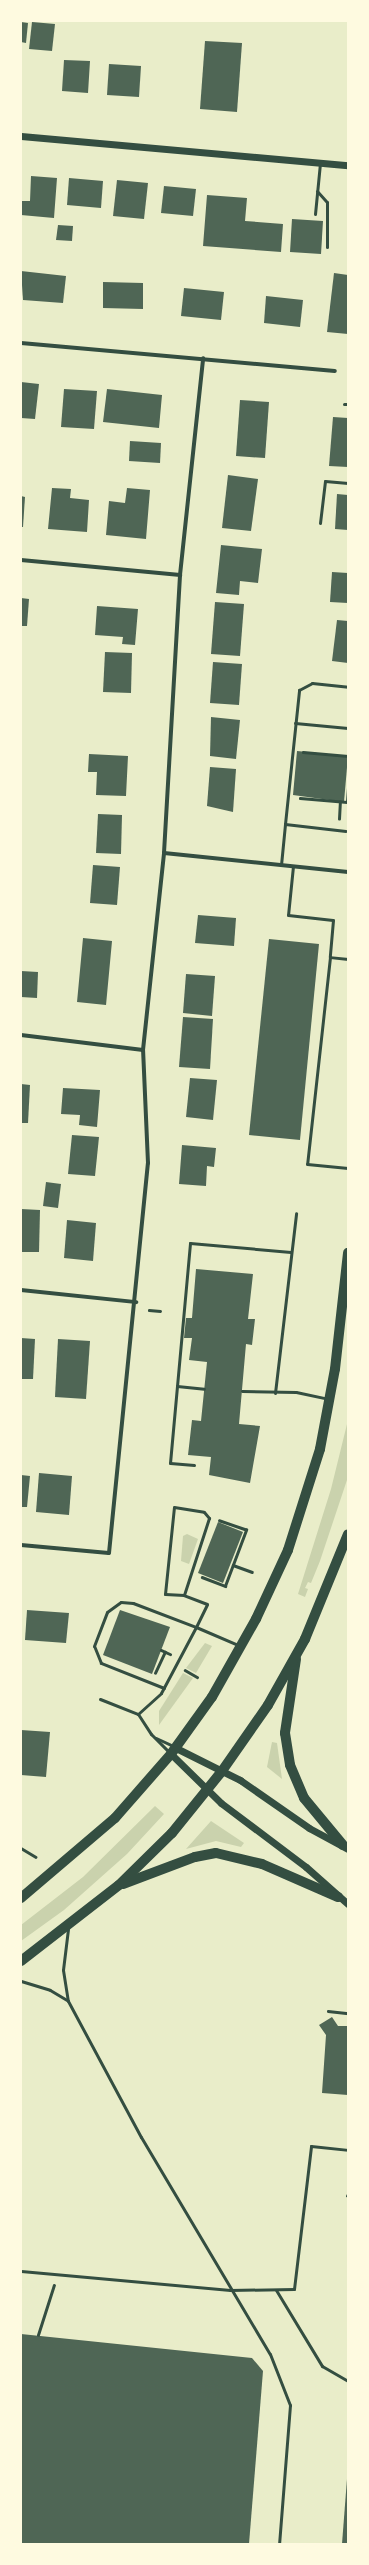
<!DOCTYPE html>
<style>
body{margin:0}
#map{position:relative;width:369px;height:2565px;overflow:hidden;background:#e9edc9;font-family:"Open Sans",sans-serif}
div>[style]{position:absolute}
.green>*{inset:0;background:#cad2ad}
.building>*{inset:0;background:#4f6655}
.path>*{height:2.5px;margin:-1.25px;padding:0 1.25px;transform-origin:1.25px;border-radius:1.25px;background:#344e41}
.service>*{height:3px;margin:-1.5px;padding:0 1.5px;transform-origin:1.5px;border-radius:1.5px;background:#344e41}
.minor>*{height:4px;margin:-2px;padding:0 2px;transform-origin:2px;border-radius:2px;background:#344e41}
.tertiary>*{height:7px;margin:-3.5px;padding:0 3.5px;transform-origin:3.5px;border-radius:3.5px;background:#344e41}
.primary>*{height:10px;margin:-5px;padding:0 5px;transform-origin:5px;border-radius:5px;background:#344e41}
span{translate:-50% -50%;white-space:nowrap;text-align:center;line-height:1.15;-webkit-text-stroke:4px #fefae0;paint-order:stroke}
.frame{position:absolute;inset:0;border:22px solid #fefae0;pointer-events:none}
</style>
<div id="map">
<div class="green">
<div style="clip-path:polygon(348px 1420px,348px 1477px,320px 1561px,311px 1583px,308px 1582px,305px 1588px,308px 1589px,305px 1597px,298px 1594px,331px 1489px)"></div>
<div style="clip-path:polygon(187px 1534px,198px 1539px,189px 1564px,181px 1561px,183px 1536px)"></div>
<div style="clip-path:polygon(205px 1643px,212px 1646px,196px 1673px,186px 1668px)"></div>
<div style="clip-path:polygon(183px 1673px,193px 1678px,159px 1725px,159px 1711px)"></div>
<div style="clip-path:polygon(272px 1742px,277px 1743px,282px 1779px,267px 1767px)"></div>
<div style="clip-path:polygon(155px 1806px,164px 1814px,127px 1854px,64px 1910px,21px 1941px,21px 1925px,83px 1877px)"></div>
<div style="clip-path:polygon(211px 1821px,244px 1843px,241px 1847px,216px 1841px,186px 1849px)"></div>
</div>
<div class="building">
<div style="clip-path:polygon(21px 22px,28px 23px,26px 43px,21px 42px)"></div>
<div style="clip-path:polygon(32px 22px,55px 24px,52px 51px,29px 49px)"></div>
<div style="clip-path:polygon(205px 41px,242px 43px,237px 112px,200px 109px)"></div>
<div style="clip-path:polygon(64px 60px,90px 61px,88px 93px,62px 91px)"></div>
<div style="clip-path:polygon(109px 64px,141px 66px,139px 97px,107px 95px)"></div>
<div style="clip-path:polygon(31px 176px,57px 178px,54px 218px,21px 215px,22px 201px,30px 201px)"></div>
<div style="clip-path:polygon(69px 178px,103px 181px,101px 208px,67px 205px)"></div>
<div style="clip-path:polygon(117px 180px,148px 183px,144px 219px,113px 216px)"></div>
<div style="clip-path:polygon(164px 186px,196px 189px,193px 216px,161px 213px)"></div>
<div style="clip-path:polygon(207px 195px,247px 198px,245px 221px,283px 224px,281px 252px,203px 246px)"></div>
<div style="clip-path:polygon(292px 219px,323px 221px,321px 254px,290px 252px)"></div>
<div style="clip-path:polygon(58px 225px,73px 226px,72px 241px,56px 240px)"></div>
<div style="clip-path:polygon(21px 271px,66px 276px,63px 303px,23px 300px)"></div>
<div style="clip-path:polygon(334px 273px,348px 275px,348px 334px,327px 332px)"></div>
<div style="clip-path:polygon(103px 282px,143px 283px,143px 309px,103px 308px)"></div>
<div style="clip-path:polygon(184px 288px,224px 292px,221px 320px,181px 316px)"></div>
<div style="clip-path:polygon(266px 296px,303px 300px,300px 327px,264px 323px)"></div>
<div style="clip-path:polygon(21px 382px,39px 384px,35px 419px,21px 418px)"></div>
<div style="clip-path:polygon(64px 389px,97px 391px,94px 429px,61px 427px)"></div>
<div style="clip-path:polygon(107px 389px,162px 395px,159px 428px,103px 422px)"></div>
<div style="clip-path:polygon(240px 400px,269px 402px,265px 458px,236px 456px)"></div>
<div style="clip-path:polygon(333px 417px,348px 418px,348px 467px,329px 466px)"></div>
<div style="clip-path:polygon(130px 441px,161px 443px,160px 463px,129px 461px)"></div>
<div style="clip-path:polygon(228px 475px,258px 479px,251px 531px,222px 528px)"></div>
<div style="clip-path:polygon(52px 488px,71px 489px,70px 498px,89px 500px,87px 532px,48px 529px)"></div>
<div style="clip-path:polygon(127px 488px,150px 490px,146px 539px,106px 535px,109px 501px,125px 503px)"></div>
<div style="clip-path:polygon(337px 494px,348px 495px,348px 530px,335px 529px)"></div>
<div style="clip-path:polygon(21px 496px,25px 497px,23px 527px,21px 527px)"></div>
<div style="clip-path:polygon(221px 545px,262px 549px,258px 583px,240px 581px,239px 595px,216px 593px)"></div>
<div style="clip-path:polygon(332px 572px,348px 573px,348px 603px,330px 602px)"></div>
<div style="clip-path:polygon(21px 598px,29px 599px,27px 626px,21px 626px)"></div>
<div style="clip-path:polygon(215px 602px,244px 604px,240px 656px,211px 654px)"></div>
<div style="clip-path:polygon(97px 606px,138px 609px,135px 645px,122px 644px,123px 637px,95px 635px)"></div>
<div style="clip-path:polygon(337px 620px,348px 621px,348px 663px,332px 661px)"></div>
<div style="clip-path:polygon(105px 652px,132px 653px,131px 693px,103px 692px)"></div>
<div style="clip-path:polygon(213px 662px,242px 664px,239px 705px,210px 703px)"></div>
<div style="clip-path:polygon(211px 717px,240px 720px,236px 759px,210px 756px)"></div>
<div style="clip-path:polygon(297px 751px,348px 756px,344px 802px,293px 795px)"></div>
<div style="clip-path:polygon(89px 754px,128px 756px,126px 796px,96px 795px,97px 772px,88px 772px)"></div>
<div style="clip-path:polygon(210px 767px,236px 769px,233px 812px,207px 806px)"></div>
<div style="clip-path:polygon(98px 814px,122px 815px,121px 854px,96px 853px)"></div>
<div style="clip-path:polygon(93px 865px,120px 867px,117px 905px,90px 903px)"></div>
<div style="clip-path:polygon(198px 915px,236px 918px,234px 946px,195px 943px)"></div>
<div style="clip-path:polygon(83px 938px,112px 941px,106px 1005px,77px 1002px)"></div>
<div style="clip-path:polygon(269px 939px,319px 944px,300px 1140px,249px 1135px)"></div>
<div style="clip-path:polygon(21px 971px,38px 972px,37px 998px,21px 997px)"></div>
<div style="clip-path:polygon(186px 974px,215px 976px,212px 1016px,183px 1013px)"></div>
<div style="clip-path:polygon(183px 1017px,213px 1019px,210px 1069px,179px 1067px)"></div>
<div style="clip-path:polygon(190px 1078px,217px 1080px,213px 1120px,186px 1117px)"></div>
<div style="clip-path:polygon(21px 1084px,30px 1085px,28px 1123px,21px 1123px)"></div>
<div style="clip-path:polygon(63px 1088px,100px 1090px,97px 1127px,79px 1125px,80px 1115px,61px 1114px)"></div>
<div style="clip-path:polygon(72px 1135px,99px 1137px,95px 1176px,68px 1174px)"></div>
<div style="clip-path:polygon(182px 1145px,216px 1148px,214px 1167px,207px 1166px,206px 1186px,179px 1184px)"></div>
<div style="clip-path:polygon(46px 1182px,61px 1184px,58px 1208px,43px 1206px)"></div>
<div style="clip-path:polygon(21px 1209px,40px 1210px,39px 1252px,21px 1252px)"></div>
<div style="clip-path:polygon(67px 1220px,96px 1223px,93px 1261px,64px 1258px)"></div>
<div style="clip-path:polygon(196px 1269px,253px 1274px,248px 1319px,255px 1319px,252px 1345px,246px 1344px,239px 1424px,260px 1426px,250px 1483px,209px 1475px,211px 1457px,188px 1455px,192px 1420px,201px 1421px,207px 1362px,189px 1360px,192px 1338px,184px 1338px,186px 1318px,192px 1318px)"></div>
<div style="clip-path:polygon(21px 1338px,35px 1339px,33px 1379px,21px 1379px)"></div>
<div style="clip-path:polygon(58px 1339px,90px 1341px,86px 1399px,55px 1397px)"></div>
<div style="clip-path:polygon(39px 1473px,72px 1476px,69px 1515px,36px 1512px)"></div>
<div style="clip-path:polygon(21px 1475px,30px 1476px,27px 1507px,21px 1507px)"></div>
<div style="clip-path:polygon(218px 1522px,243px 1532px,223px 1583px,198px 1573px)"></div>
<div style="clip-path:polygon(27px 1610px,69px 1613px,66px 1643px,25px 1640px)"></div>
<div style="clip-path:polygon(120px 1610px,170px 1627px,152px 1674px,103px 1655px)"></div>
<div style="clip-path:polygon(21px 1730px,50px 1732px,46px 1777px,21px 1775px)"></div>
<div style="clip-path:polygon(332px 2017px,338px 2026px,348px 2026px,348px 2095px,322px 2093px,326px 2035px,319px 2025px)"></div>
<div style="clip-path:polygon(21px 2334px,252px 2358px,263px 2371px,249px 2544px,21px 2544px)"></div>
<div style="clip-path:polygon(347px 2479px,348px 2544px,342px 2544px)"></div>
</div>
<div class="path">
<div style="left:303px;top:752px;width:45px;rotate:5.1deg"></div>
<div style="left:300px;top:798px;width:47px;rotate:4.9deg"></div>
<div style="left:347px;top:802px;width:14px;rotate:-86deg"></div>
<div style="left:339px;top:819px;width:17px;rotate:-87deg"></div>
<div style="left:149px;top:1310px;width:11px;rotate:5deg"></div>
<div style="left:233px;top:1565px;width:20px;rotate:20deg"></div>
<div style="left:202px;top:1577px;width:25px;rotate:21deg"></div>
<div style="left:225px;top:1586px;width:60px;rotate:-69.4deg"></div>
<div style="left:246px;top:1530px;width:28px;rotate:-161deg"></div>
<div style="left:161px;top:1650px;width:10px;rotate:24deg"></div>
<div style="left:185px;top:1670px;width:14px;rotate:30deg"></div>
<div style="left:155px;top:1673px;width:23px;rotate:-65deg"></div>
<div style="left:21px;top:1848px;width:17px;rotate:31deg"></div>
<div style="left:328px;top:2011px;width:20px;rotate:6deg"></div>
<div style="left:347px;top:2196px;width:2px;rotate:-63deg"></div>
<div style="left:38px;top:2335px;width:52px;rotate:-72.3deg"></div>
</div>
<div class="service">
<div style="left:317px;top:191px;width:15px;rotate:48deg"></div>
<div style="left:327px;top:202px;width:45px;rotate:90deg"></div>
<div style="left:315px;top:214px;width:51px;rotate:-84.4deg"></div>
<div style="left:344px;top:404px;width:4px"></div>
<div style="left:320px;top:523px;width:42px;rotate:-83.2deg"></div>
<div style="left:325px;top:481px;width:23px;rotate:5deg"></div>
<div style="left:295px;top:723px;width:53px;rotate:5.4deg"></div>
<div style="left:285px;top:824px;width:135px;rotate:-84deg"></div>
<div style="left:299px;top:690px;width:15px;rotate:-28deg"></div>
<div style="left:312px;top:683px;width:36px;rotate:6deg"></div>
<div style="left:281px;top:865px;width:41px;rotate:-84.4deg"></div>
<div style="left:285px;top:824px;width:61px;rotate:6.5deg"></div>
<div style="left:293px;top:866px;width:49px;rotate:95.8deg"></div>
<div style="left:288px;top:915px;width:45px;rotate:6.3deg"></div>
<div style="left:333px;top:920px;width:37px;rotate:95deg"></div>
<div style="left:348px;top:959px;width:18px;rotate:-174deg"></div>
<div style="left:330px;top:957px;width:208px;rotate:96.3deg"></div>
<div style="left:307px;top:1164px;width:41px;rotate:5.6deg"></div>
<div style="left:177px;top:1386px;width:27px;rotate:6deg"></div>
<div style="left:242px;top:1391px;width:54px;rotate:1.1deg"></div>
<div style="left:296px;top:1392px;width:33px;rotate:12deg"></div>
<div style="left:275px;top:1393px;width:181px;rotate:-83.3deg"></div>
<div style="left:194px;top:1465px;width:24px;rotate:-175deg"></div>
<div style="left:170px;top:1463px;width:221px;rotate:-84.8deg"></div>
<div style="left:190px;top:1243px;width:101px;rotate:5.1deg"></div>
<div style="left:164px;top:1688px;width:68px;rotate:-158.4deg"></div>
<div style="left:101px;top:1663px;width:18px;rotate:-112deg"></div>
<div style="left:94px;top:1646px;width:36px;rotate:-69deg"></div>
<div style="left:107px;top:1612px;width:17px;rotate:-36deg"></div>
<div style="left:121px;top:1602px;width:12px;rotate:5deg"></div>
<div style="left:133px;top:1603px;width:67px;rotate:20.9deg"></div>
<div style="left:196px;top:1627px;width:25px;rotate:-64deg"></div>
<div style="left:207px;top:1604px;width:25px;rotate:-159deg"></div>
<div style="left:184px;top:1595px;width:19px;rotate:-177deg"></div>
<div style="left:165px;top:1594px;width:87px;rotate:-84.1deg"></div>
<div style="left:174px;top:1507px;width:30px;rotate:9deg"></div>
<div style="left:204px;top:1512px;width:8px;rotate:50deg"></div>
<div style="left:209px;top:1518px;width:81px;rotate:108deg"></div>
<div style="left:100px;top:1699px;width:41px;rotate:21.5deg"></div>
<div style="left:138px;top:1714px;width:24px;rotate:57deg"></div>
<div style="left:151px;top:1734px;width:27px;rotate:45deg"></div>
<div style="left:138px;top:1714px;width:31px;rotate:-42deg"></div>
<div style="left:161px;top:1693px;width:75px;rotate:-62.1deg"></div>
<div style="left:196px;top:1627px;width:46px;rotate:23.2deg"></div>
<div style="left:156px;top:1738px;width:21px;rotate:25deg"></div>
<div style="left:68px;top:1929px;width:41px;rotate:97deg"></div>
<div style="left:63px;top:1970px;width:31px;rotate:81deg"></div>
<div style="left:68px;top:2001px;width:154px;rotate:61.8deg"></div>
<div style="left:141px;top:2137px;width:252px;rotate:59.3deg"></div>
<div style="left:270px;top:2354px;width:55px;rotate:68.6deg"></div>
<div style="left:290px;top:2405px;width:139px;rotate:94.5deg"></div>
<div style="left:21px;top:1981px;width:30px;rotate:17deg"></div>
<div style="left:50px;top:1990px;width:21px;rotate:31deg"></div>
<div style="left:21px;top:2271px;width:210px;rotate:5.2deg"></div>
<div style="left:230px;top:2290px;width:64px;rotate:-0.9deg"></div>
<div style="left:294px;top:2289px;width:144px;rotate:-83.2deg"></div>
<div style="left:311px;top:2146px;width:37px;rotate:6deg"></div>
<div style="left:276px;top:2290px;width:89px;rotate:58.8deg"></div>
<div style="left:322px;top:2366px;width:30px;rotate:30deg"></div>
</div>
<div class="minor">
<div style="left:21px;top:343px;width:315px;rotate:5.1deg"></div>
<div style="left:21px;top:560px;width:160px;rotate:5.4deg"></div>
<div style="left:164px;top:853px;width:185px;rotate:5.9deg"></div>
<div style="left:21px;top:1035px;width:123px;rotate:7deg"></div>
<div style="left:21px;top:1290px;width:116px;rotate:6deg"></div>
<div style="left:21px;top:1545px;width:88px;rotate:5.2deg"></div>
<div style="left:109px;top:1553px;width:392px;rotate:-84.3deg"></div>
<div style="left:148px;top:1163px;width:113px;rotate:-92.5deg"></div>
<div style="left:143px;top:1050px;width:198px;rotate:-83.9deg"></div>
<div style="left:164px;top:853px;width:278px;rotate:-86.7deg"></div>
<div style="left:180px;top:575px;width:218px;rotate:-83.9deg"></div>
</div>
<div class="tertiary">
<div style="left:21px;top:136px;width:328px;rotate:5.1deg"></div>
<div style="left:176px;top:1748px;width:72px;rotate:26.6deg"></div>
<div style="left:240px;top:1780px;width:84px;rotate:34.8deg"></div>
<div style="left:309px;top:1828px;width:44px;rotate:28.3deg"></div>
<div style="left:171px;top:1754px;width:70px;rotate:44.4deg"></div>
<div style="left:221px;top:1803px;width:106px;rotate:37deg"></div>
<div style="left:306px;top:1867px;width:56px;rotate:41.4deg"></div>
</div>
<div class="primary">
<div style="left:296px;top:1659px;width:75px;rotate:98.5deg"></div>
<div style="left:285px;top:1733px;width:32px;rotate:81deg"></div>
<div style="left:290px;top:1765px;width:36px;rotate:67deg"></div>
<div style="left:304px;top:1798px;width:61px;rotate:50.3deg"></div>
<div style="left:123px;top:1884px;width:77px;rotate:-20.6deg"></div>
<div style="left:195px;top:1857px;width:21px;rotate:-11deg"></div>
<div style="left:216px;top:1853px;width:47px;rotate:13.4deg"></div>
<div style="left:262px;top:1864px;width:83px;rotate:23.5deg"></div>
<div style="left:21px;top:1898px;width:123px;rotate:-40.4deg"></div>
<div style="left:115px;top:1818px;width:85px;rotate:-48.8deg"></div>
<div style="left:171px;top:1754px;width:70px;rotate:-54.3deg"></div>
<div style="left:212px;top:1697px;width:90px;rotate:-60.6deg"></div>
<div style="left:256px;top:1619px;width:76px;rotate:-65.1deg"></div>
<div style="left:288px;top:1550px;width:106px;rotate:-72.4deg"></div>
<div style="left:320px;top:1449px;width:81px;rotate:-79.4deg"></div>
<div style="left:335px;top:1369px;width:117px;rotate:-83.6deg"></div>
<div style="left:21px;top:1961px;width:124px;rotate:-37.8deg"></div>
<div style="left:119px;top:1885px;width:74px;rotate:-44.5deg"></div>
<div style="left:172px;top:1833px;width:80px;rotate:-51.1deg"></div>
<div style="left:222px;top:1771px;width:80px;rotate:-55.1deg"></div>
<div style="left:268px;top:1705px;width:76px;rotate:-60.7deg"></div>
<div style="left:305px;top:1639px;width:113px;rotate:-67.7deg"></div>
</div>
<div class="frame"></div>
</div>
